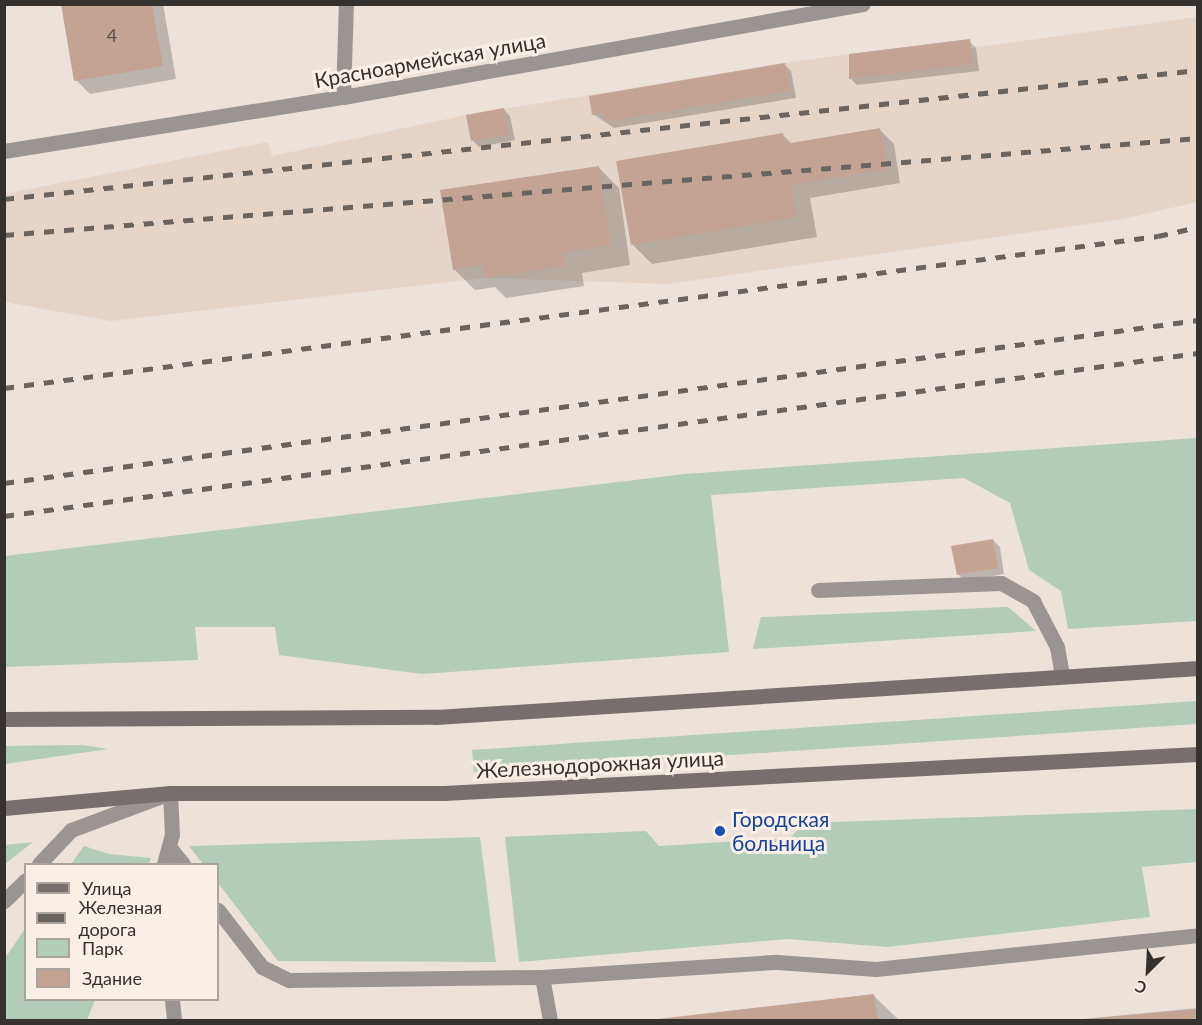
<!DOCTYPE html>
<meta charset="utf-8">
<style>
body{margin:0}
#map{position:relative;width:1202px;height:1025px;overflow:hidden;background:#ece2da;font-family:Lato,sans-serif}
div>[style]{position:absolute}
.built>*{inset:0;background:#e5d5c9}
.green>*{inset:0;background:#b2ccb9}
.shadow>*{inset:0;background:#0003}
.building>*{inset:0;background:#c5a392}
.service>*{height:15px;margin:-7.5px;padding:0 7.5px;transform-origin:7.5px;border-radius:7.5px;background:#9a9593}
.minor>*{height:15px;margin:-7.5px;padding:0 7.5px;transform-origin:7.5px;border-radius:7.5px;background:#9a9593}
.secondary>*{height:15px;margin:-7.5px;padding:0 7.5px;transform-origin:7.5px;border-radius:7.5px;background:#776f6d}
.rail>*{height:4.5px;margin-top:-2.25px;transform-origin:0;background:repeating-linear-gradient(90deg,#6a6461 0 10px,transparent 0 20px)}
.dots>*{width:16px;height:16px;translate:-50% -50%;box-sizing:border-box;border:3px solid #f9efe7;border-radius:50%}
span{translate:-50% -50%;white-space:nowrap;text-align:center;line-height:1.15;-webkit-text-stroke:6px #f9efe7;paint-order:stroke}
.number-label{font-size:18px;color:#594e48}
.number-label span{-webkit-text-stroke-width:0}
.street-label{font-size:21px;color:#35312f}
.transit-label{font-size:21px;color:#164399}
.left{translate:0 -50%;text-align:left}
.frame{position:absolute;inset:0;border:6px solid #35312f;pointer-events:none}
.legend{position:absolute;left:24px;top:863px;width:195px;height:138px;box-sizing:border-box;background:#f9efe7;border:2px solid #aba39d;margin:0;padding:8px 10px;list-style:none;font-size:18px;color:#35312f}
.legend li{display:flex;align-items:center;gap:12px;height:30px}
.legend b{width:30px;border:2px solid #aba39d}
.north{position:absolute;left:1118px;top:941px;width:60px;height:60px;-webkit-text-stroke:4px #f9efe7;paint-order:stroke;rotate:204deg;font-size:16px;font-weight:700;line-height:24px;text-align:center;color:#35312f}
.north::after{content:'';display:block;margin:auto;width:21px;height:27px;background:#35312f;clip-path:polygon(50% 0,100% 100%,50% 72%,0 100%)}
</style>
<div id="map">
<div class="built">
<div style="clip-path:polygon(1197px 17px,1197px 202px,1123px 219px,668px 284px,484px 278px,111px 321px,5px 302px,4px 194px,268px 142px,272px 156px,466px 115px,785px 63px,849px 54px,971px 48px)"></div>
</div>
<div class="green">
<div style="clip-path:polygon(1197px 438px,1197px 621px,1068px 629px,1061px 591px,1029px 570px,1010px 503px,964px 478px,711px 495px,729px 652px,422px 674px,279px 655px,275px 627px,195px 627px,198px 660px,5px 667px,5px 556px,685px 474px)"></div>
<div style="clip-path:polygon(1008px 607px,1036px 631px,753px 649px,761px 617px)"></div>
<div style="clip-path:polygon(1197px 701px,1197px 724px,474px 772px,472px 750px)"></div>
<div style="clip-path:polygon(82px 745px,108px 749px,5px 764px,5px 746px)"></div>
<div style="clip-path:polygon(1198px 809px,1197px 862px,1142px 867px,1150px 917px,887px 947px,787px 939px,519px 962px,505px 837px,646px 831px,659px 846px,790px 838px,804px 823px)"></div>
<div style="clip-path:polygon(480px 837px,496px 962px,278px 961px,218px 883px,218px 864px,203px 864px,189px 846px)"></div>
<div style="clip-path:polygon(33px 842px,5px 864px,5px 845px)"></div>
<div style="clip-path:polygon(84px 846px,109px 854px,151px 858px,148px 864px,71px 864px)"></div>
<div style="clip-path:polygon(25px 929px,26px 1000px,95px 1000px,87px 1020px,5px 1020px,5px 958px)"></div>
</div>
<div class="shadow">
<div style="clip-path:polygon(63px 4px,163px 4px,176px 79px,90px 94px,76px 80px)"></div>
<div style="clip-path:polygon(969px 41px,976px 48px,979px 71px,857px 85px,851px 79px)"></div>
<div style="clip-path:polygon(785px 65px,791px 71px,796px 98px,614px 128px,593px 114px)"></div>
<div style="clip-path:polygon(504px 110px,510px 116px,515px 140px,479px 147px,472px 140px)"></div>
<div style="clip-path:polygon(880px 130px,894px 144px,900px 183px,810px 198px,817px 237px,652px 264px,632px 244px,783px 135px,792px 144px)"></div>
<div style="clip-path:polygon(598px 167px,619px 188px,630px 265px,582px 273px,584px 286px,506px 298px,495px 287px,475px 290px,454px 269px)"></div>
<div style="clip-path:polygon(993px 540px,1000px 547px,1004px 574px,965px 581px,958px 574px)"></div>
<div style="clip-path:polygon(873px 995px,899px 1020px,658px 1020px)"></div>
<div style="clip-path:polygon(1198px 1008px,1198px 1020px,1073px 1020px)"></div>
</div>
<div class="building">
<div style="clip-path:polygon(61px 4px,152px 4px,163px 66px,74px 81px)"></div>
<div style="clip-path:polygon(970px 39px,973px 64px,849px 79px,849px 54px)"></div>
<div style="clip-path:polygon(785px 63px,790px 91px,605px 122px,603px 113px,592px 115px,589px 96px)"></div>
<div style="clip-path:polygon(504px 108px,509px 134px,471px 141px,466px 115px)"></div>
<div style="clip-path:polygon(880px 128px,887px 169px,792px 185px,797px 217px,631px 245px,616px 161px,783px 133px,785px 144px)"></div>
<div style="clip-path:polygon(599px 166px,611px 245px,562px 253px,564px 266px,484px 278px,482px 265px,453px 270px,440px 190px)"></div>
<div style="clip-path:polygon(993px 539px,998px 568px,957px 575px,951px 546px)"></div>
<div style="clip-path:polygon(874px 994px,878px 1020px,658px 1020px,658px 1019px)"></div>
<div style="clip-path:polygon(1198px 1009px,1198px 1020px,1087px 1020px,1087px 1019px)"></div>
</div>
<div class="service">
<div style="left:343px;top:97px;width:93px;rotate:-88.2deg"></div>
<div style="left:818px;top:590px;width:183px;rotate:-2.2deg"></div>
<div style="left:1001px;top:583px;width:37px;rotate:29deg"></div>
<div style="left:1033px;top:601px;width:52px;rotate:62.4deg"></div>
<div style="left:1057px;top:647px;width:28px;rotate:80deg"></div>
<div style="left:170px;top:848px;width:21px;rotate:51deg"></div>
<div style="left:39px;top:864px;width:47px;rotate:-46.7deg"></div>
<div style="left:71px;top:830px;width:97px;rotate:-20.5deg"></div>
<div style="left:4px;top:901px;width:30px;rotate:-44deg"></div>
<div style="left:218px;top:910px;width:72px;rotate:52.3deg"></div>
<div style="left:262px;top:967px;width:30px;rotate:26deg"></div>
<div style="left:289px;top:980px;width:253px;rotate:-0.7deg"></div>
<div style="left:542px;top:977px;width:235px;rotate:-3.7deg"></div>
<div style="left:777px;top:962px;width:99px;rotate:4deg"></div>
<div style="left:876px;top:969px;width:324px;rotate:-6deg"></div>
<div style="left:542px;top:977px;width:44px;rotate:79.5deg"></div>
</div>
<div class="minor">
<div style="left:4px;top:151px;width:343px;rotate:-9.1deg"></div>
<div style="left:343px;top:97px;width:528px;rotate:-10.14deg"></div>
<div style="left:164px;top:864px;width:30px;rotate:-75deg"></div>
<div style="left:172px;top:835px;width:42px;rotate:-92.7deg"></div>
<div style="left:172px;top:1000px;width:20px;rotate:84deg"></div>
</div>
<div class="secondary">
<div style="left:4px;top:719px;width:432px;rotate:-0.3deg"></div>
<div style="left:436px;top:717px;width:764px;rotate:-3.68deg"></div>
<div style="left:4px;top:808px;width:167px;rotate:-5.2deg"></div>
<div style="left:170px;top:793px;width:274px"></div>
<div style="left:444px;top:793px;width:755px;rotate:-2.96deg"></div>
</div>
<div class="rail">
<div style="left:4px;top:199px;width:1201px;rotate:-6.17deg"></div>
<div style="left:4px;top:235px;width:1198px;rotate:-4.64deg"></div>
<div style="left:4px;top:388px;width:1164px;rotate:-7.5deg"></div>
<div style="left:1158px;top:236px;width:41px;rotate:-12.7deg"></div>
<div style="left:4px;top:483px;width:1205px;rotate:-7.77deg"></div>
<div style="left:4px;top:516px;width:1205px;rotate:-7.77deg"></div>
</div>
<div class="dots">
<div style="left:720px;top:831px;background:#1a4fb4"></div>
</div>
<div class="number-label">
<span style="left:112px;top:35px">4</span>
</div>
<div class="street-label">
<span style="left:430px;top:60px;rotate:-10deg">Красноармейская улица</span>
<span style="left:600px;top:764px;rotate:-3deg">Железнодорожная улица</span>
</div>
<div class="transit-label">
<span class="left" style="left:732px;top:831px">Городская<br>больница</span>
</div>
<div class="frame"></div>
<ul class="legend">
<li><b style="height:8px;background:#776f6d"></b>Улица</li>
<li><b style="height:8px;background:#6a6461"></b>Железная дорога</li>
<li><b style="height:16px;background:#b2ccb9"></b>Парк</li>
<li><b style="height:16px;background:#c5a392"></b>Здание</li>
</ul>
<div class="north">С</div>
</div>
